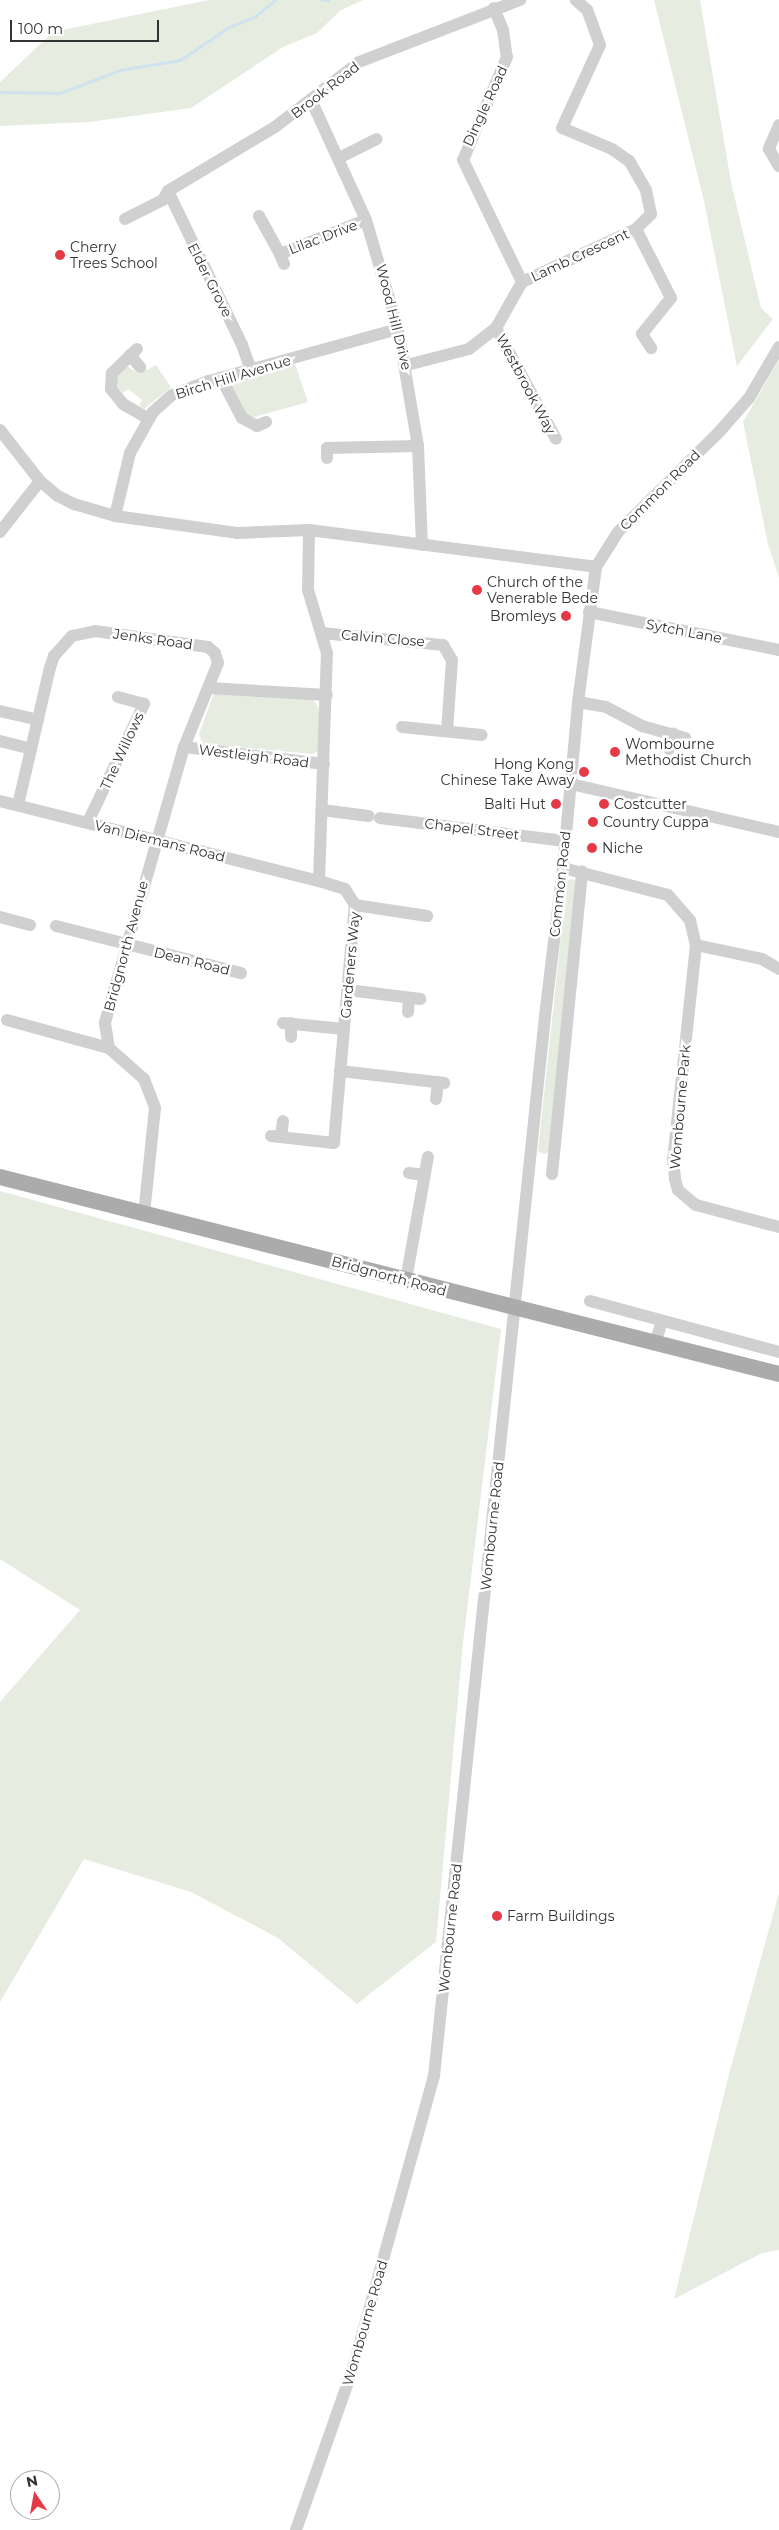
<!DOCTYPE html>
<style>
body{margin:0}
#map{position:relative;width:779px;height:2530px;overflow:hidden;background:#fff;font-family:Montserrat,sans-serif}
div>[style]{position:absolute}
.green>*{inset:0;background:#e6ecdf}
.stream>*{height:3px;margin:-1.5px;padding:0 1.5px;transform-origin:1.5px;border-radius:1.5px;background:#cfe2ee}
.minor>*{height:12px;margin:-6px;padding:0 6px;transform-origin:6px;border-radius:6px;background:#d0d0d0}
.major>*{height:16px;margin:-8px;padding:0 8px;transform-origin:8px;border-radius:8px;background:#ababab}
.dots>*{width:14px;height:14px;translate:-50% -50%;box-sizing:border-box;border:2px solid #fff;border-radius:50%}
span{translate:-50% -50%;white-space:nowrap;text-align:center;line-height:1.15;-webkit-text-stroke:5px #fff;paint-order:stroke}
.street-label{font-size:14px;color:#333}
.poi-label{font-size:14px;color:#333}
.left{translate:0 -50%;text-align:left}
.right{translate:-100% -50%;text-align:right}
.north{position:absolute;left:10px;top:2470px;width:50px;height:50px;box-sizing:border-box;background:#fff;border:1px solid #adadad;border-radius:50%;rotate:348deg;font-size:14px;font-weight:700;line-height:20px;text-align:center;color:#333}
.north::after{content:'';display:block;margin:auto;width:18px;height:22px;background:#e63946;clip-path:polygon(50% 0,100% 100%,50% 72%,0 100%)}
.scale{position:absolute;left:10px;top:20px;width:149px;height:22px;box-sizing:border-box;border:2px solid #333;border-top:0;padding-left:6px;font-size:15px;line-height:18px;white-space:nowrap;color:#333;-webkit-text-stroke:4px #fff;paint-order:stroke}
</style>
<div id="map">
<div class="green">
<div style="clip-path:polygon(209px 0,363px 0,341px 10px,317px 33px,283px 47px,191px 108px,89px 122px,0 126px,0 82px,53px 32px)"></div>
<div style="clip-path:polygon(654px 0,700px 0,731px 182px,761px 308px,773px 319px,737px 366px,704px 201px)"></div>
<div style="clip-path:polygon(779px 360px,779px 578px,768px 544px,743px 422px)"></div>
<div style="clip-path:polygon(295px 364px,308px 402px,254px 417px,246px 416px,232px 387px,234px 381px)"></div>
<div style="clip-path:polygon(156px 365px,171px 387px,144px 409px,139px 405px,142px 400px,128px 389px,123px 393px,116px 386px,117px 375px,127px 366px,139px 374px)"></div>
<div style="clip-path:polygon(214px 693px,313px 699px,320px 711px,318px 751px,313px 754px,203px 744px,199px 734px)"></div>
<div style="clip-path:polygon(571px 879px,576px 881px,549px 1152px,544px 1154px,538px 1151px,567px 881px)"></div>
<div style="clip-path:polygon(0 1191px,501px 1329px,463px 1643px,436px 1942px,357px 2004px,278px 1938px,191px 1892px,84px 1859px,0 2002px,0 1702px,80px 1610px,0 1559px)"></div>
<div style="clip-path:polygon(779px 1893px,779px 2250px,762px 2253px,674px 2299px,729px 2074px)"></div>
</div>
<div class="stream">
<div style="left:322px;top:0;width:6px"></div>
<div style="left:0;top:92px;width:60px;rotate:1deg"></div>
<div style="left:60px;top:93px;width:64px;rotate:-21deg"></div>
<div style="left:120px;top:70px;width:61px;rotate:-9.5deg"></div>
<div style="left:180px;top:60px;width:59px;rotate:-34deg"></div>
<div style="left:229px;top:27px;width:27px;rotate:-22deg"></div>
<div style="left:254px;top:17px;width:27px;rotate:-39deg"></div>
</div>
<div class="minor">
<div style="left:494px;top:8px;width:24px;rotate:68deg"></div>
<div style="left:503px;top:30px;width:27px;rotate:82deg"></div>
<div style="left:507px;top:57px;width:112px;rotate:113.1deg"></div>
<div style="left:463px;top:160px;width:136px;rotate:64.2deg"></div>
<div style="left:312px;top:102px;width:130px;rotate:65.4deg"></div>
<div style="left:366px;top:220px;width:114px;rotate:73.6deg"></div>
<div style="left:398px;top:329px;width:119px;rotate:80.3deg"></div>
<div style="left:418px;top:446px;width:99px;rotate:87.7deg"></div>
<div style="left:779px;top:125px;width:26px;rotate:113deg"></div>
<div style="left:769px;top:149px;width:20px;rotate:60deg"></div>
<div style="left:339px;top:158px;width:42px;rotate:-26.6deg"></div>
<div style="left:168px;top:191px;width:125px;rotate:-30.9deg"></div>
<div style="left:275px;top:127px;width:106px;rotate:-37.7deg"></div>
<div style="left:359px;top:62px;width:173px;rotate:-21.1deg"></div>
<div style="left:168px;top:191px;width:171px;rotate:64.3deg"></div>
<div style="left:242px;top:345px;width:27px;rotate:70deg"></div>
<div style="left:259px;top:216px;width:43px;rotate:61.1deg"></div>
<div style="left:125px;top:219px;width:42px;rotate:-26.6deg"></div>
<div style="left:163px;top:200px;width:10px;rotate:-61deg"></div>
<div style="left:636px;top:229px;width:77px;rotate:63.1deg"></div>
<div style="left:671px;top:298px;width:46px;rotate:128.9deg"></div>
<div style="left:642px;top:334px;width:17px;rotate:57deg"></div>
<div style="left:284px;top:264px;width:11px;rotate:-112deg"></div>
<div style="left:280px;top:254px;width:92px;rotate:-21.6deg"></div>
<div style="left:496px;top:328px;width:126px;rotate:61.6deg"></div>
<div style="left:137px;top:349px;width:35px;rotate:136deg"></div>
<div style="left:112px;top:373px;width:16px;rotate:94deg"></div>
<div style="left:111px;top:389px;width:19px;rotate:51deg"></div>
<div style="left:123px;top:404px;width:30px;rotate:30deg"></div>
<div style="left:130px;top:355px;width:16px;rotate:50deg"></div>
<div style="left:407px;top:365px;width:64px;rotate:-14.5deg"></div>
<div style="left:469px;top:349px;width:34px;rotate:-38deg"></div>
<div style="left:496px;top:328px;width:53px;rotate:-60.5deg"></div>
<div style="left:522px;top:282px;width:126px;rotate:-24.9deg"></div>
<div style="left:636px;top:229px;width:21px;rotate:-45deg"></div>
<div style="left:651px;top:214px;width:25px;rotate:-102deg"></div>
<div style="left:646px;top:190px;width:34px;rotate:-120deg"></div>
<div style="left:629px;top:161px;width:21px;rotate:-145deg"></div>
<div style="left:612px;top:149px;width:54px;rotate:-157.2deg"></div>
<div style="left:562px;top:128px;width:91px;rotate:-65.4deg"></div>
<div style="left:600px;top:45px;width:37px;rotate:-110deg"></div>
<div style="left:587px;top:10px;width:15px;rotate:-138deg"></div>
<div style="left:221px;top:378px;width:45px;rotate:62.3deg"></div>
<div style="left:242px;top:418px;width:17px;rotate:28deg"></div>
<div style="left:257px;top:426px;width:10px;rotate:-24deg"></div>
<div style="left:0;top:430px;width:65px;rotate:51.9deg"></div>
<div style="left:40px;top:481px;width:23px;rotate:40deg"></div>
<div style="left:58px;top:496px;width:18px;rotate:27deg"></div>
<div style="left:74px;top:504px;width:43px;rotate:16.3deg"></div>
<div style="left:115px;top:516px;width:123px;rotate:7.9deg"></div>
<div style="left:237px;top:533px;width:72px;rotate:-2.4deg"></div>
<div style="left:309px;top:530px;width:289px;rotate:7.3deg"></div>
<div style="left:327px;top:458px;width:10px;rotate:-90deg"></div>
<div style="left:327px;top:448px;width:91px;rotate:-1.3deg"></div>
<div style="left:115px;top:516px;width:65px;rotate:-76.6deg"></div>
<div style="left:130px;top:453px;width:47px;rotate:-60.7deg"></div>
<div style="left:153px;top:412px;width:25px;rotate:-42deg"></div>
<div style="left:172px;top:395px;width:40px;rotate:-21deg"></div>
<div style="left:209px;top:381px;width:196px;rotate:-15.4deg"></div>
<div style="left:0;top:532px;width:65px;rotate:-51.9deg"></div>
<div style="left:589px;top:612px;width:194px;rotate:11.3deg"></div>
<div style="left:322px;top:633px;width:122px;rotate:5.7deg"></div>
<div style="left:443px;top:645px;width:17px;rotate:59deg"></div>
<div style="left:452px;top:660px;width:71px;rotate:94deg"></div>
<div style="left:209px;top:688px;width:118px;rotate:3.4deg"></div>
<div style="left:578px;top:702px;width:28px;rotate:10deg"></div>
<div style="left:606px;top:707px;width:41px;rotate:27.8deg"></div>
<div style="left:642px;top:726px;width:45px;rotate:15.6deg"></div>
<div style="left:0;top:711px;width:39px;rotate:13deg"></div>
<div style="left:402px;top:727px;width:80px;rotate:5.7deg"></div>
<div style="left:0;top:741px;width:32px;rotate:14deg"></div>
<div style="left:184px;top:747px;width:141px;rotate:6.9deg"></div>
<div style="left:669px;top:749px;width:16px;rotate:-75deg"></div>
<div style="left:571px;top:784px;width:213px;rotate:13deg"></div>
<div style="left:0;top:801px;width:329px;rotate:14.1deg"></div>
<div style="left:18px;top:805px;width:141px;rotate:-76.9deg"></div>
<div style="left:50px;top:668px;width:13px;rotate:-72deg"></div>
<div style="left:54px;top:656px;width:27px;rotate:-48deg"></div>
<div style="left:72px;top:636px;width:24px;rotate:-12deg"></div>
<div style="left:95px;top:631px;width:114px;rotate:8.1deg"></div>
<div style="left:208px;top:647px;width:9px;rotate:41deg"></div>
<div style="left:215px;top:653px;width:10px;rotate:73deg"></div>
<div style="left:218px;top:663px;width:91px;rotate:112deg"></div>
<div style="left:184px;top:747px;width:287px;rotate:106deg"></div>
<div style="left:105px;top:1023px;width:25px;rotate:81deg"></div>
<div style="left:109px;top:1048px;width:47px;rotate:41.5deg"></div>
<div style="left:144px;top:1079px;width:31px;rotate:69deg"></div>
<div style="left:155px;top:1108px;width:107px;rotate:95.9deg"></div>
<div style="left:322px;top:810px;width:47px;rotate:7.3deg"></div>
<div style="left:380px;top:818px;width:186px;rotate:7.1deg"></div>
<div style="left:88px;top:822px;width:131px;rotate:-64.6deg"></div>
<div style="left:144px;top:704px;width:27px;rotate:-165deg"></div>
<div style="left:563px;top:868px;width:108px;rotate:14.4deg"></div>
<div style="left:668px;top:895px;width:33px;rotate:49deg"></div>
<div style="left:690px;top:920px;width:26px;rotate:77deg"></div>
<div style="left:696px;top:945px;width:215px;rotate:96.1deg"></div>
<div style="left:673px;top:1159px;width:20px;rotate:84deg"></div>
<div style="left:675px;top:1179px;width:11px;rotate:75deg"></div>
<div style="left:678px;top:1190px;width:23px;rotate:40deg"></div>
<div style="left:696px;top:1205px;width:86px;rotate:14.8deg"></div>
<div style="left:355px;top:905px;width:73px;rotate:8.7deg"></div>
<div style="left:0;top:917px;width:31px;rotate:15deg"></div>
<div style="left:56px;top:926px;width:191px;rotate:14.3deg"></div>
<div style="left:696px;top:945px;width:67px;rotate:12deg"></div>
<div style="left:762px;top:959px;width:20px;rotate:30deg"></div>
<div style="left:348px;top:990px;width:73px;rotate:7.1deg"></div>
<div style="left:408px;top:1012px;width:14px;rotate:-86deg"></div>
<div style="left:7px;top:1020px;width:106px;rotate:15.4deg"></div>
<div style="left:283px;top:1023px;width:61px;rotate:5.6deg"></div>
<div style="left:291px;top:1037px;width:14px;rotate:-90deg"></div>
<div style="left:340px;top:1071px;width:105px;rotate:6.6deg"></div>
<div style="left:436px;top:1099px;width:17px;rotate:-83deg"></div>
<div style="left:271px;top:1136px;width:63px;rotate:6.3deg"></div>
<div style="left:334px;top:1143px;width:239px;rotate:-85deg"></div>
<div style="left:355px;top:905px;width:19px;rotate:-122deg"></div>
<div style="left:345px;top:889px;width:27px;rotate:-163deg"></div>
<div style="left:319px;top:881px;width:228px;rotate:-88deg"></div>
<div style="left:327px;top:653px;width:66px;rotate:-106.8deg"></div>
<div style="left:308px;top:590px;width:60px;rotate:-89deg"></div>
<div style="left:281px;top:1137px;width:16px;rotate:-83deg"></div>
<div style="left:409px;top:1173px;width:16px;rotate:7deg"></div>
<div style="left:552px;top:1174px;width:304px;rotate:-84.3deg"></div>
<div style="left:406px;top:1280px;width:125px;rotate:-79.9deg"></div>
<div style="left:590px;top:1301px;width:196px;rotate:15.1deg"></div>
<div style="left:655px;top:1344px;width:24px;rotate:-73deg"></div>
<div style="left:296px;top:2530px;width:172px;rotate:-70.6deg"></div>
<div style="left:353px;top:2368px;width:303px;rotate:-74.5deg"></div>
<div style="left:434px;top:2076px;width:1066px;rotate:-84.02deg"></div>
<div style="left:545px;top:1016px;width:149px;rotate:-83.1deg"></div>
<div style="left:563px;top:868px;width:167px;rotate:-84.8deg"></div>
<div style="left:578px;top:702px;width:136px;rotate:-82.4deg"></div>
<div style="left:596px;top:567px;width:41px;rotate:-57.8deg"></div>
<div style="left:618px;top:532px;width:144px;rotate:-44.7deg"></div>
<div style="left:720px;top:431px;width:44px;rotate:-48.7deg"></div>
<div style="left:749px;top:398px;width:59px;rotate:-59.5deg"></div>
</div>
<div class="major">
<div style="left:0;top:1177px;width:804px;rotate:14.19deg"></div>
</div>
<div class="dots">
<div style="left:60px;top:255px;background:#e63946"></div>
<div style="left:477px;top:590px;background:#e63946"></div>
<div style="left:566px;top:616px;background:#e63946"></div>
<div style="left:615px;top:752px;background:#e63946"></div>
<div style="left:584px;top:772px;background:#e63946"></div>
<div style="left:556px;top:804px;background:#e63946"></div>
<div style="left:604px;top:804px;background:#e63946"></div>
<div style="left:593px;top:822px;background:#e63946"></div>
<div style="left:592px;top:848px;background:#e63946"></div>
<div style="left:497px;top:1916px;background:#e63946"></div>
</div>
<div class="street-label">
<span style="left:325px;top:90px;rotate:-38deg">Brook Road</span>
<span style="left:485px;top:106px;rotate:-65deg">Dingle Road</span>
<span style="left:323px;top:237px;rotate:-21deg">Lilac Drive</span>
<span style="left:580px;top:255px;rotate:-25deg">Lamb Crescent</span>
<span style="left:210px;top:280px;rotate:63deg">Elder Grove</span>
<span style="left:394px;top:317px;rotate:76deg">Wood Hill Drive</span>
<span style="left:233px;top:377px;rotate:-17deg">Birch Hill Avenue</span>
<span style="left:526px;top:384px;rotate:62deg">Westbrook Way</span>
<span style="left:660px;top:490px;rotate:-45deg">Common Road</span>
<span style="left:684px;top:631px;rotate:11deg">Sytch Lane</span>
<span style="left:383px;top:638px;rotate:5deg">Calvin Close</span>
<span style="left:153px;top:639px;rotate:8deg">Jenks Road</span>
<span style="left:122px;top:751px;rotate:-65deg">The Willows</span>
<span style="left:254px;top:756px;rotate:7deg">Westleigh Road</span>
<span style="left:472px;top:829px;rotate:7deg">Chapel Street</span>
<span style="left:160px;top:841px;rotate:14deg">Van Diemans Road</span>
<span style="left:560px;top:884px;rotate:-84deg">Common Road</span>
<span style="left:126px;top:946px;rotate:-75deg">Bridgnorth Avenue</span>
<span style="left:192px;top:961px;rotate:14deg">Dean Road</span>
<span style="left:350px;top:965px;rotate:-85deg">Gardeners Way</span>
<span style="left:680px;top:1107px;rotate:-85deg">Wombourne Park</span>
<span style="left:389px;top:1276px;rotate:15deg">Bridgnorth Road</span>
<span style="left:492px;top:1526px;rotate:-84deg">Wombourne Road</span>
<span style="left:450px;top:1928px;rotate:-84deg">Wombourne Road</span>
<span style="left:365px;top:2323px;rotate:-74deg">Wombourne Road</span>
</div>
<div class="poi-label">
<span class="left" style="left:70px;top:255px">Cherry<br>Trees School</span>
<span class="left" style="left:487px;top:590px">Church of the<br>Venerable Bede</span>
<span class="right" style="left:556px;top:616px">Bromleys</span>
<span class="left" style="left:625px;top:752px">Wombourne<br>Methodist Church</span>
<span class="right" style="left:574px;top:772px">Hong Kong<br>Chinese Take Away</span>
<span class="right" style="left:546px;top:804px">Balti Hut</span>
<span class="left" style="left:614px;top:804px">Costcutter</span>
<span class="left" style="left:603px;top:822px">Country Cuppa</span>
<span class="left" style="left:602px;top:848px">Niche</span>
<span class="left" style="left:507px;top:1916px">Farm Buildings</span>
</div>
<div class="north">N</div>
<div class="scale">100 m</div>
</div>
